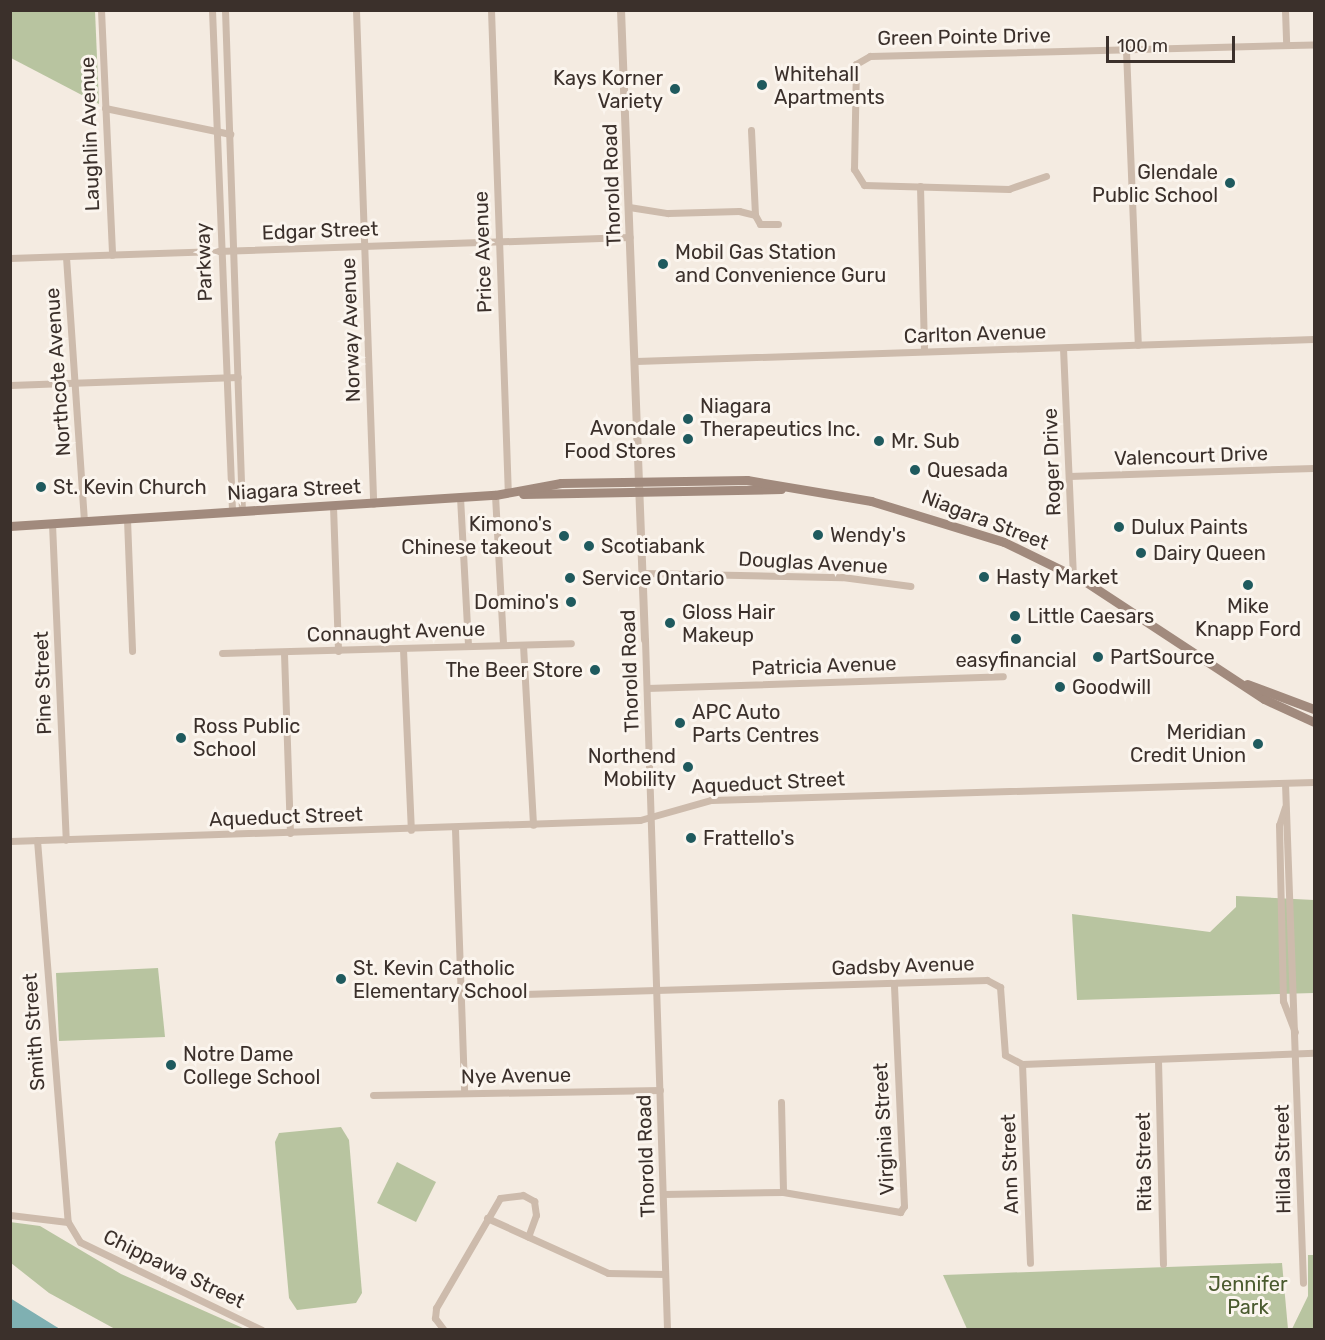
<!DOCTYPE html>
<style>
body{margin:0}
#map{position:relative;width:1325px;height:1340px;overflow:hidden;background:#f4ebe1;font-family:Rubik,sans-serif}
div>[style]{position:absolute}
.green>*{inset:0;background:#b8c4a0}
.water>*{inset:0;background:#7fb0b2}
.minor>*{height:7px;margin:-3.5px;padding:0 3.5px;transform-origin:3.5px;border-radius:3.5px;background:#cdbbac}
.tertiary>*{height:8px;margin:-4px;padding:0 4px;transform-origin:4px;border-radius:4px;background:#cdbbac}
.secondary>*{height:9px;margin:-4.5px;padding:0 4.5px;transform-origin:4.5px;border-radius:4.5px;background:#a18a7d}
.dots>*{width:16px;height:16px;translate:-50% -50%;box-sizing:border-box;border:3px solid #fbf5ee;border-radius:50%}
span{translate:-50% -50%;white-space:nowrap;text-align:center;line-height:1.15;-webkit-text-stroke:6px #fbf5ee;paint-order:stroke}
.street-label{font-size:20px;color:#3b302b}
.poi-label{font-size:20px;color:#3b302b}
.left{translate:0 -50%;text-align:left}
.right{translate:-100% -50%;text-align:right}
.park-label{font-size:20px;color:#4a5a2e}
.frame{position:absolute;inset:0;border:12px solid #3b302b;pointer-events:none}
.scale{position:absolute;left:1106px;top:36px;width:129px;height:27px;box-sizing:border-box;border:3px solid #3b302b;border-top:0;padding-left:8px;font-size:18px;line-height:21px;white-space:nowrap;color:#3b302b;-webkit-text-stroke:4px #fbf5ee;paint-order:stroke}
</style>
<div id="map">
<div class="green">
<div style="clip-path:polygon(10px 11px,95px 11px,99px 104px,11px 58px)"></div>
<div style="clip-path:polygon(1236px 896px,1314px 900px,1314px 993px,1077px 1000px,1072px 914px,1210px 932px,1236px 907px)"></div>
<div style="clip-path:polygon(158px 968px,165px 1037px,59px 1041px,56px 973px)"></div>
<div style="clip-path:polygon(341px 1127px,349px 1140px,362px 1293px,356px 1303px,297px 1310px,289px 1298px,275px 1142px,279px 1133px)"></div>
<div style="clip-path:polygon(397px 1162px,436px 1182px,416px 1222px,377px 1203px)"></div>
<div style="clip-path:polygon(10px 1222px,40px 1226px,121px 1274px,245px 1329px,115px 1329px,49px 1293px,11px 1263px)"></div>
<div style="clip-path:polygon(1308px 1255px,1314px 1255px,1314px 1329px,1292px 1329px,1308px 1296px)"></div>
<div style="clip-path:polygon(1282px 1263px,1288px 1329px,967px 1329px,943px 1275px)"></div>
</div>
<div class="water">
<div style="clip-path:polygon(10px 1298px,55px 1326px,60px 1329px,11px 1329px)"></div>
</div>
<div class="minor">
<div style="left:101px;top:10px;width:245px;rotate:87.4deg"></div>
<div style="left:212px;top:10px;width:501px;rotate:87.71deg"></div>
<div style="left:225px;top:10px;width:501px;rotate:88.06deg"></div>
<div style="left:356px;top:10px;width:494px;rotate:88deg"></div>
<div style="left:491px;top:10px;width:483px;rotate:88deg"></div>
<div style="left:1285px;top:10px;width:34px;rotate:88deg"></div>
<div style="left:1126px;top:50px;width:295px;rotate:87.7deg"></div>
<div style="left:105px;top:108px;width:128px;rotate:11.7deg"></div>
<div style="left:751px;top:130px;width:85px;rotate:87.3deg"></div>
<div style="left:1046px;top:176px;width:39px;rotate:161deg"></div>
<div style="left:1009px;top:189px;width:145px;rotate:-178.4deg"></div>
<div style="left:864px;top:185px;width:19px;rotate:-122deg"></div>
<div style="left:854px;top:169px;width:105px;rotate:-88.9deg"></div>
<div style="left:856px;top:64px;width:16px;rotate:-30deg"></div>
<div style="left:870px;top:56px;width:444px;rotate:-1.5deg"></div>
<div style="left:920px;top:186px;width:165px;rotate:88.6deg"></div>
<div style="left:629px;top:207px;width:39px;rotate:9deg"></div>
<div style="left:668px;top:213px;width:71px;rotate:-1.6deg"></div>
<div style="left:739px;top:211px;width:16px;rotate:14deg"></div>
<div style="left:755px;top:215px;width:10px;rotate:61deg"></div>
<div style="left:760px;top:224px;width:18px"></div>
<div style="left:66px;top:257px;width:265px;rotate:86.1deg"></div>
<div style="left:10px;top:258px;width:620px;rotate:-1.94deg"></div>
<div style="left:1063px;top:348px;width:227px;rotate:87.5deg"></div>
<div style="left:636px;top:361px;width:678px;rotate:-1.86deg"></div>
<div style="left:10px;top:385px;width:228px;rotate:-2deg"></div>
<div style="left:1069px;top:476px;width:245px;rotate:-1.9deg"></div>
<div style="left:495px;top:495px;width:150px;rotate:86.9deg"></div>
<div style="left:460px;top:497px;width:149px;rotate:86.9deg"></div>
<div style="left:333px;top:506px;width:145px;rotate:88deg"></div>
<div style="left:127px;top:519px;width:132px;rotate:87.8deg"></div>
<div style="left:52px;top:524px;width:316px;rotate:87.5deg"></div>
<div style="left:643px;top:573px;width:199px;rotate:1.2deg"></div>
<div style="left:842px;top:577px;width:69px;rotate:7.5deg"></div>
<div style="left:645px;top:640px;width:690px;rotate:88.17deg"></div>
<div style="left:523px;top:645px;width:180px;rotate:86.8deg"></div>
<div style="left:403px;top:649px;width:181px;rotate:87.5deg"></div>
<div style="left:222px;top:653px;width:349px;rotate:-1.6deg"></div>
<div style="left:284px;top:653px;width:180px;rotate:88.1deg"></div>
<div style="left:647px;top:688px;width:356px;rotate:-1.9deg"></div>
<div style="left:1285px;top:783px;width:500px;rotate:87.94deg"></div>
<div style="left:1285px;top:807px;width:19px;rotate:108deg"></div>
<div style="left:1279px;top:825px;width:176px;rotate:88.7deg"></div>
<div style="left:1283px;top:1001px;width:33px;rotate:69deg"></div>
<div style="left:455px;top:829px;width:264px;rotate:88deg"></div>
<div style="left:37px;top:840px;width:383px;rotate:85.4deg"></div>
<div style="left:68px;top:1222px;width:23px;rotate:59deg"></div>
<div style="left:80px;top:1242px;width:202px;rotate:25.8deg"></div>
<div style="left:10px;top:841px;width:630px;rotate:-1.91deg"></div>
<div style="left:640px;top:820px;width:74px;rotate:-15.7deg"></div>
<div style="left:711px;top:800px;width:603px;rotate:-1.71deg"></div>
<div style="left:461px;top:996px;width:526px;rotate:-1.74deg"></div>
<div style="left:987px;top:980px;width:15px;rotate:28deg"></div>
<div style="left:1000px;top:987px;width:68px;rotate:85.8deg"></div>
<div style="left:1005px;top:1055px;width:19px;rotate:28deg"></div>
<div style="left:1022px;top:1064px;width:292px;rotate:-2.2deg"></div>
<div style="left:1158px;top:1060px;width:204px;rotate:88.6deg"></div>
<div style="left:1022px;top:1064px;width:199px;rotate:87.7deg"></div>
<div style="left:373px;top:1095px;width:287px;rotate:-1deg"></div>
<div style="left:781px;top:1102px;width:90px;rotate:88.7deg"></div>
<div style="left:663px;top:1194px;width:120px;rotate:-1deg"></div>
<div style="left:783px;top:1192px;width:119px;rotate:9.7deg"></div>
<div style="left:900px;top:1212px;width:7px;rotate:-56deg"></div>
<div style="left:904px;top:1206px;width:222px;rotate:-92.6deg"></div>
<div style="left:10px;top:1215px;width:58px;rotate:6.9deg"></div>
<div style="left:487px;top:1218px;width:133px;rotate:24.4deg"></div>
<div style="left:608px;top:1273px;width:57px;rotate:1deg"></div>
<div style="left:444px;top:1330px;width:15px;rotate:-127deg"></div>
<div style="left:435px;top:1318px;width:10px;rotate:-84deg"></div>
<div style="left:436px;top:1308px;width:127px;rotate:-59.8deg"></div>
<div style="left:500px;top:1198px;width:23px;rotate:-7deg"></div>
<div style="left:523px;top:1195px;width:13px;rotate:29deg"></div>
<div style="left:534px;top:1201px;width:14px;rotate:82deg"></div>
<div style="left:536px;top:1215px;width:23px;rotate:110deg"></div>
</div>
<div class="tertiary">
<div style="left:621px;top:10px;width:630px;rotate:87.82deg"></div>
</div>
<div class="secondary">
<div style="left:523px;top:494px;width:258px;rotate:-1.1deg"></div>
<div style="left:10px;top:526px;width:486px;rotate:-3.7deg"></div>
<div style="left:495px;top:495px;width:67px;rotate:-10.3deg"></div>
<div style="left:561px;top:483px;width:186px;rotate:-0.9deg"></div>
<div style="left:747px;top:480px;width:126px;rotate:9.6deg"></div>
<div style="left:871px;top:501px;width:139px;rotate:17.1deg"></div>
<div style="left:1004px;top:542px;width:91px;rotate:26deg"></div>
<div style="left:1086px;top:582px;width:213px;rotate:33.3deg"></div>
<div style="left:1264px;top:699px;width:55px;rotate:24.7deg"></div>
<div style="left:1247px;top:684px;width:72px;rotate:20.5deg"></div>
</div>
<div class="dots">
<div style="left:762px;top:85px;background:#1f5a5e"></div>
<div style="left:675px;top:89px;background:#1f5a5e"></div>
<div style="left:1230px;top:183px;background:#1f5a5e"></div>
<div style="left:663px;top:264px;background:#1f5a5e"></div>
<div style="left:688px;top:419px;background:#1f5a5e"></div>
<div style="left:688px;top:439px;background:#1f5a5e"></div>
<div style="left:879px;top:441px;background:#1f5a5e"></div>
<div style="left:915px;top:470px;background:#1f5a5e"></div>
<div style="left:41px;top:487px;background:#1f5a5e"></div>
<div style="left:1119px;top:527px;background:#1f5a5e"></div>
<div style="left:818px;top:535px;background:#1f5a5e"></div>
<div style="left:564px;top:536px;background:#1f5a5e"></div>
<div style="left:589px;top:546px;background:#1f5a5e"></div>
<div style="left:1141px;top:553px;background:#1f5a5e"></div>
<div style="left:984px;top:577px;background:#1f5a5e"></div>
<div style="left:570px;top:578px;background:#1f5a5e"></div>
<div style="left:1248px;top:585px;background:#1f5a5e"></div>
<div style="left:571px;top:602px;background:#1f5a5e"></div>
<div style="left:1015px;top:616px;background:#1f5a5e"></div>
<div style="left:670px;top:623px;background:#1f5a5e"></div>
<div style="left:1016px;top:639px;background:#1f5a5e"></div>
<div style="left:1098px;top:657px;background:#1f5a5e"></div>
<div style="left:595px;top:670px;background:#1f5a5e"></div>
<div style="left:1060px;top:687px;background:#1f5a5e"></div>
<div style="left:680px;top:723px;background:#1f5a5e"></div>
<div style="left:181px;top:738px;background:#1f5a5e"></div>
<div style="left:1258px;top:744px;background:#1f5a5e"></div>
<div style="left:688px;top:767px;background:#1f5a5e"></div>
<div style="left:691px;top:838px;background:#1f5a5e"></div>
<div style="left:341px;top:979px;background:#1f5a5e"></div>
<div style="left:171px;top:1065px;background:#1f5a5e"></div>
</div>
<div class="street-label">
<span style="left:964px;top:37px;rotate:-1deg">Green Pointe Drive</span>
<span style="left:90px;top:134px;rotate:-92deg">Laughlin Avenue</span>
<span style="left:612px;top:185px;rotate:-92deg">Thorold Road</span>
<span style="left:320px;top:231px;rotate:-2deg">Edgar Street</span>
<span style="left:483px;top:252px;rotate:-92deg">Price Avenue</span>
<span style="left:204px;top:262px;rotate:-92deg">Parkway</span>
<span style="left:351px;top:330px;rotate:-92deg">Norway Avenue</span>
<span style="left:975px;top:334px;rotate:-2deg">Carlton Avenue</span>
<span style="left:58px;top:372px;rotate:-94deg">Northcote Avenue</span>
<span style="left:1191px;top:456px;rotate:-2deg">Valencourt Drive</span>
<span style="left:1052px;top:462px;rotate:-92deg">Roger Drive</span>
<span style="left:294px;top:490px;rotate:-3deg">Niagara Street</span>
<span style="left:985px;top:520px;rotate:21deg">Niagara Street</span>
<span style="left:813px;top:563px;rotate:3deg">Douglas Avenue</span>
<span style="left:396px;top:632px;rotate:-2deg">Connaught Avenue</span>
<span style="left:824px;top:666px;rotate:-2deg">Patricia Avenue</span>
<span style="left:630px;top:671px;rotate:-92deg">Thorold Road</span>
<span style="left:43px;top:683px;rotate:-92deg">Pine Street</span>
<span style="left:768px;top:783px;rotate:-3deg">Aqueduct Street</span>
<span style="left:286px;top:817px;rotate:-2deg">Aqueduct Street</span>
<span style="left:903px;top:966px;rotate:-2deg">Gadsby Avenue</span>
<span style="left:34px;top:1032px;rotate:-94deg">Smith Street</span>
<span style="left:516px;top:1076px;rotate:-1deg">Nye Avenue</span>
<span style="left:884px;top:1129px;rotate:-93deg">Virginia Street</span>
<span style="left:646px;top:1156px;rotate:-92deg">Thorold Road</span>
<span style="left:1283px;top:1159px;rotate:-91deg">Hilda Street</span>
<span style="left:1144px;top:1162px;rotate:-91deg">Rita Street</span>
<span style="left:1010px;top:1164px;rotate:-92deg">Ann Street</span>
<span style="left:174px;top:1269px;rotate:26deg">Chippawa Street</span>
</div>
<div class="poi-label">
<span class="left" style="left:774px;top:86px">Whitehall<br>Apartments</span>
<span class="right" style="left:663px;top:90px">Kays Korner<br>Variety</span>
<span class="right" style="left:1218px;top:184px">Glendale<br>Public School</span>
<span class="left" style="left:675px;top:264px">Mobil Gas Station<br>and Convenience Guru</span>
<span class="left" style="left:700px;top:418px">Niagara<br>Therapeutics Inc.</span>
<span class="right" style="left:676px;top:440px">Avondale<br>Food Stores</span>
<span class="left" style="left:891px;top:441px">Mr. Sub</span>
<span class="left" style="left:927px;top:470px">Quesada</span>
<span class="left" style="left:53px;top:487px">St. Kevin Church</span>
<span class="right" style="left:552px;top:536px">Kimono's<br>Chinese takeout</span>
<span class="left" style="left:1131px;top:527px">Dulux Paints</span>
<span class="left" style="left:830px;top:535px">Wendy's</span>
<span class="left" style="left:601px;top:546px">Scotiabank</span>
<span class="left" style="left:1153px;top:553px">Dairy Queen</span>
<span class="left" style="left:996px;top:577px">Hasty Market</span>
<span class="left" style="left:582px;top:578px">Service Ontario</span>
<span class="right" style="left:559px;top:602px">Domino's</span>
<span style="left:1248px;top:618px">Mike<br>Knapp Ford</span>
<span class="left" style="left:682px;top:624px">Gloss Hair<br>Makeup</span>
<span class="left" style="left:1027px;top:616px">Little Caesars</span>
<span class="left" style="left:1110px;top:657px">PartSource</span>
<span style="left:1016px;top:660px">easyfinancial</span>
<span class="right" style="left:583px;top:670px">The Beer Store</span>
<span class="left" style="left:1072px;top:687px">Goodwill</span>
<span class="left" style="left:692px;top:724px">APC Auto<br>Parts Centres</span>
<span class="left" style="left:193px;top:738px">Ross Public<br>School</span>
<span class="right" style="left:1246px;top:744px">Meridian<br>Credit Union</span>
<span class="right" style="left:676px;top:768px">Northend<br>Mobility</span>
<span class="left" style="left:703px;top:838px">Frattello's</span>
<span class="left" style="left:353px;top:980px">St. Kevin Catholic<br>Elementary School</span>
<span class="left" style="left:183px;top:1066px">Notre Dame<br>College School</span>
</div>
<div class="park-label">
<span style="left:1248px;top:1296px">Jennifer<br>Park</span>
</div>
<div class="frame"></div>
<div class="scale">100 m</div>
</div>
